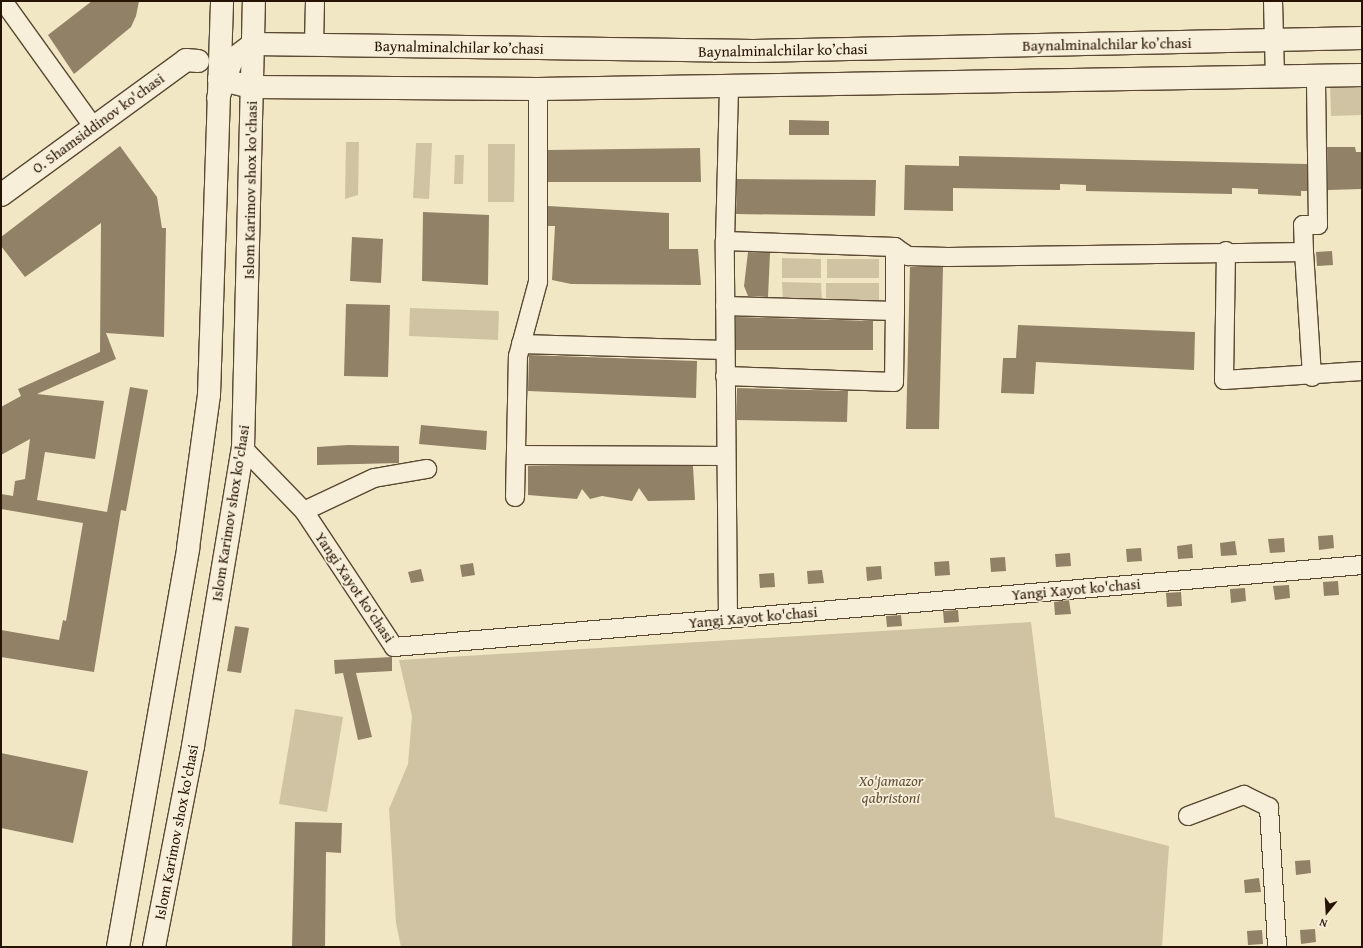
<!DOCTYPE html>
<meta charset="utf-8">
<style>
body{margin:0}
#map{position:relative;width:1363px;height:948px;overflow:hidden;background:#f2e7c4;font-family:"Gentium Book Plus",serif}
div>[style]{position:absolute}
.green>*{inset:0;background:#cfc3a3}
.building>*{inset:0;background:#918167}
.roads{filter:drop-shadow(1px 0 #5a4832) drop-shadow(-1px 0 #5a4832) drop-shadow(0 1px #5a4832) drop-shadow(0 -1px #5a4832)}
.minor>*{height:18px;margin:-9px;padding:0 9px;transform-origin:9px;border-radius:9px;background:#f7efd9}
.tertiary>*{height:22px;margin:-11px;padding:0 11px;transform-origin:11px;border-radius:11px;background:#f7efd9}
.secondary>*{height:22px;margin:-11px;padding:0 11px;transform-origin:11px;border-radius:11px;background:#f7efd9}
span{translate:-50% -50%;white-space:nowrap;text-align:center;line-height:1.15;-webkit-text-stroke:3.5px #f7efd9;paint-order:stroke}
.street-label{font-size:15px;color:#271302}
.park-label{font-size:15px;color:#62513a;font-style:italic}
.frame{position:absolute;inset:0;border:2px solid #271302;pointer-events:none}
.north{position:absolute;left:1307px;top:892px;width:40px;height:40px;-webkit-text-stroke:3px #f7efd9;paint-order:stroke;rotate:198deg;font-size:11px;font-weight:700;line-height:16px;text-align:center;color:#271302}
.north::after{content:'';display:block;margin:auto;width:14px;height:18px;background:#271302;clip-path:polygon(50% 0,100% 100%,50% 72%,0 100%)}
</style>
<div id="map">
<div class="green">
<div style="clip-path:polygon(1330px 85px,1362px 85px,1362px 115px,1331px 116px)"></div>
<div style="clip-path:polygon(346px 142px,359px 142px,358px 195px,345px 199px)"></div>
<div style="clip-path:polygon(416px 143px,432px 143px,429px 199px,413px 198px)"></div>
<div style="clip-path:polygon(488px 144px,515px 144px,514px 202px,488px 202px)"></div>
<div style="clip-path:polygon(455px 155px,464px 155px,463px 184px,454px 184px)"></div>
<div style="clip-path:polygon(782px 258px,821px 259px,821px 278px,782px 278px)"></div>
<div style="clip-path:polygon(827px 259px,879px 259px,879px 278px,827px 278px)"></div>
<div style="clip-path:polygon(782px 282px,821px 283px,822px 301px,783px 301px)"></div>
<div style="clip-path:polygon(826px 283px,879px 283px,879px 302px,826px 301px)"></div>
<div style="clip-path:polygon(410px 308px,499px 311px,498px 340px,409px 336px)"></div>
<div style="clip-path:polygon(1031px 622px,1055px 817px,1169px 846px,1162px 947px,401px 947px,396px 923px,389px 809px,408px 764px,412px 716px,399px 660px)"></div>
<div style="clip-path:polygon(295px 709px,343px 717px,327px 812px,279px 804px)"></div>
</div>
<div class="building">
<div style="clip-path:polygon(92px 1px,139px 1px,136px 16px,131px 27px,74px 74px,48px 35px)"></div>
<div style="clip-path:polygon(789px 120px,829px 121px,829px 135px,789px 135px)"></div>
<div style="clip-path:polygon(120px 146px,157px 197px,162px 228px,166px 228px,164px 337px,106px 333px,116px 359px,37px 394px,104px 401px,95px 459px,45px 452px,37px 500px,107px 512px,130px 387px,148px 390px,126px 511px,121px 510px,94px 672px,1px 657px,1px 630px,59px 640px,63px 620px,66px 621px,83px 523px,1px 509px,1px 494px,13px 496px,15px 481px,25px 479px,30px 439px,1px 455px,1px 407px,21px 396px,18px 389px,100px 352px,101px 223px,25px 277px,1px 246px,1px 237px)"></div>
<div style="clip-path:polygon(1327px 147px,1355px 147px,1356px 152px,1362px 152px,1362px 189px,1328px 190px)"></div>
<div style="clip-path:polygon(700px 148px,701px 182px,548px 182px,548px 150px)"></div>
<div style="clip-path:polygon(959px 156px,1307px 164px,1307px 191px,1301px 191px,1301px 196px,1258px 194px,1258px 189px,1232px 188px,1232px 194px,1131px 192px,1086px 191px,1086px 185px,1060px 184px,1060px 190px,953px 188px,953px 211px,904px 210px,905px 165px,959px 166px)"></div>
<div style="clip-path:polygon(737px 179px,876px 180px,875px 216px,736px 214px)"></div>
<div style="clip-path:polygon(548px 206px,669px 213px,669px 249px,698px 249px,701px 285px,571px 284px,552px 280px,555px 226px,548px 226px)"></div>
<div style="clip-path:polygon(423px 212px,489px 215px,488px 285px,422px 281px)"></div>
<div style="clip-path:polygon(352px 237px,383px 239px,381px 283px,350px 281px)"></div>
<div style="clip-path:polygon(1332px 251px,1333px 265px,1317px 266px,1316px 252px)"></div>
<div style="clip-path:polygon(748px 252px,770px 253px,768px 297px,748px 296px,744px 286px)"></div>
<div style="clip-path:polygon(910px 267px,943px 267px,939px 429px,906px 429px)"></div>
<div style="clip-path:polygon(346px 304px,390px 305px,388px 377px,344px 376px)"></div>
<div style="clip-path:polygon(736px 317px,873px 321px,873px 350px,736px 350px)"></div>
<div style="clip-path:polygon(1018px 325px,1195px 332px,1194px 370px,1036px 362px,1034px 394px,1001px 393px,1003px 358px,1016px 358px)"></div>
<div style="clip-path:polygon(529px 355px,697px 361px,696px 398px,528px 391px)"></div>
<div style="clip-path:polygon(737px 388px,848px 391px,847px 422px,737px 420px)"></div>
<div style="clip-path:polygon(421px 425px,487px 431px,486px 450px,419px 444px)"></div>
<div style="clip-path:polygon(348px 445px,399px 446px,399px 463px,317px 465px,317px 447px)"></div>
<div style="clip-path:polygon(528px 466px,693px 466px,695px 500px,648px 501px,639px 488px,632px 501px,602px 496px,590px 499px,582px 489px,577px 499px,528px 495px)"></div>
<div style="clip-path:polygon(1333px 535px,1334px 548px,1319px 550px,1318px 536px)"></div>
<div style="clip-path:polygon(1284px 538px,1285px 552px,1270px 553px,1268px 539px)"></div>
<div style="clip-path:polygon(1235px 541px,1237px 555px,1221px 556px,1220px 543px)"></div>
<div style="clip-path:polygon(1192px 544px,1193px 558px,1178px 559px,1177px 546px)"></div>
<div style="clip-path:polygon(1141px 548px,1142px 561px,1127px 562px,1126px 549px)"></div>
<div style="clip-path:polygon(1070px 553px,1071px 566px,1056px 567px,1055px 554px)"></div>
<div style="clip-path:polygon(1005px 557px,1006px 571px,991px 572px,990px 558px)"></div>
<div style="clip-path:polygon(949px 561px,950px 575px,935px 576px,934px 562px)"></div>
<div style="clip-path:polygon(473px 563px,475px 575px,462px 577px,460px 565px)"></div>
<div style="clip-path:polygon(881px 566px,882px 579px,867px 581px,866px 567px)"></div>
<div style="clip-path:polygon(421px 569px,424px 581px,411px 583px,408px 572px)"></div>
<div style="clip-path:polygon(822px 570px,824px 583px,808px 584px,807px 571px)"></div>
<div style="clip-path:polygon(774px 573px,775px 587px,760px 588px,759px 574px)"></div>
<div style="clip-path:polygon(1338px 581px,1339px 595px,1324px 596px,1323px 582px)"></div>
<div style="clip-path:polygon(1289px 585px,1290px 598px,1275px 600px,1273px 586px)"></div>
<div style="clip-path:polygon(1245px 588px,1246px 601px,1231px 603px,1230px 589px)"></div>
<div style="clip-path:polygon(1181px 592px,1182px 606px,1167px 607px,1166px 593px)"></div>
<div style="clip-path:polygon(1069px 600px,1071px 614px,1055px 615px,1054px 602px)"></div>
<div style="clip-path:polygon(958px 610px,959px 622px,944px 623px,943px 611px)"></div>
<div style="clip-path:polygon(901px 615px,902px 626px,887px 627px,886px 616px)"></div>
<div style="clip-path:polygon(235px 626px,249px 628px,241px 673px,227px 671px)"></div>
<div style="clip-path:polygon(392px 657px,392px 671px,356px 673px,372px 737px,358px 740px,343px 673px,335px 674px,334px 660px)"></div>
<div style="clip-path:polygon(1px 753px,88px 771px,73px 843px,1px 828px)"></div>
<div style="clip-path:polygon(295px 822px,342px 823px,341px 853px,326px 852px,325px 947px,292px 947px)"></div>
<div style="clip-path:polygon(1310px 860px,1311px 873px,1296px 875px,1295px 861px)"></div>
<div style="clip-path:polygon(1259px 878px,1261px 892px,1245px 893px,1244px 880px)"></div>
<div style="clip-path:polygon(1315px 929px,1316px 942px,1301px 944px,1300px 930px)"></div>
<div style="clip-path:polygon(1262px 930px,1263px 944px,1248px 945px,1247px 931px)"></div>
</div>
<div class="roads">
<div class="minor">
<div style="left:3px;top:1px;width:153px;rotate:54.3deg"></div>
<div style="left:1273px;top:1px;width:76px;rotate:88.5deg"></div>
<div style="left:314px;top:45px;width:44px;rotate:-88.7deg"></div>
<div style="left:725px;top:241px;width:170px;rotate:2deg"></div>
<div style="left:895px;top:247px;width:16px;rotate:35deg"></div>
<div style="left:908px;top:256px;width:40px;rotate:1.4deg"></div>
<div style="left:948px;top:257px;width:356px;rotate:-0.8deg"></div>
<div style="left:1304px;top:252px;width:125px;rotate:86.3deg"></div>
<div style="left:1226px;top:251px;width:129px;rotate:90.9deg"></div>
<div style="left:1224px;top:380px;width:138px;rotate:-3.7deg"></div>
<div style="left:1304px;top:252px;width:27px;rotate:-92deg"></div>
<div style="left:1303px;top:225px;width:15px"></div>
<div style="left:1318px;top:225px;width:149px;rotate:-90.8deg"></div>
<div style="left:725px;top:306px;width:170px;rotate:1.7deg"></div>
<div style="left:895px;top:311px;width:64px;rotate:-90deg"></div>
<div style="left:521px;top:344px;width:204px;rotate:1.7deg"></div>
<div style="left:725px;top:376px;width:169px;rotate:2deg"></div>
<div style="left:894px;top:382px;width:71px;rotate:-89.2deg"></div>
<div style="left:243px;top:448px;width:88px;rotate:45.9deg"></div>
<div style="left:304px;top:511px;width:163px;rotate:56.5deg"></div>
<div style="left:394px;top:647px;width:971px;rotate:-4.84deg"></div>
<div style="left:516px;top:455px;width:210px;rotate:0.3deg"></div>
<div style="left:515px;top:497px;width:141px;rotate:-88.8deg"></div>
<div style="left:518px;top:356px;width:77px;rotate:-74.9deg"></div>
<div style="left:538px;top:282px;width:193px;rotate:-90deg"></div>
<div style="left:304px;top:511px;width:77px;rotate:-25.2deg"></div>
<div style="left:374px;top:478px;width:54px;rotate:-9.6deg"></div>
<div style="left:728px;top:619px;width:378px;rotate:-90.5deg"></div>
<div style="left:725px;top:241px;width:156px;rotate:-88.5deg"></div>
<div style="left:1188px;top:816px;width:60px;rotate:-20.6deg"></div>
<div style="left:1244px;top:795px;width:28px;rotate:26deg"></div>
<div style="left:1269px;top:807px;width:140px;rotate:86.7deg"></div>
</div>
<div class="tertiary">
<div style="left:1px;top:195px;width:229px;rotate:-36.1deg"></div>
<div style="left:186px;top:60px;width:12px;rotate:5deg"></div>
</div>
<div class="secondary">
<div style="left:219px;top:79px;width:34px;rotate:14deg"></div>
<div style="left:252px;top:87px;width:286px;rotate:0.4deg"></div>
<div style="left:538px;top:89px;width:824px;rotate:-0.97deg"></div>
<div style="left:218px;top:98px;width:40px;rotate:-69.8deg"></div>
<div style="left:232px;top:60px;width:26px;rotate:-37deg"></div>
<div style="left:253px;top:44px;width:501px;rotate:0.8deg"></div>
<div style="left:754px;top:51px;width:608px;rotate:-1.22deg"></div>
<div style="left:118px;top:947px;width:405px;rotate:-80deg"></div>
<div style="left:188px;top:548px;width:154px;rotate:-82.2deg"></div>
<div style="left:209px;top:395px;width:394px;rotate:-88.1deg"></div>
<div style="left:154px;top:947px;width:205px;rotate:-79deg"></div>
<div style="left:193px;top:746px;width:302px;rotate:-80.5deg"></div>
<div style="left:243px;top:448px;width:447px;rotate:-88.6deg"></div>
</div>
</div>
<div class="street-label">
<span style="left:1107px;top:44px;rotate:-1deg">Baynalminalchilar ko’chasi</span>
<span style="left:459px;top:47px;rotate:1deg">Baynalminalchilar ko’chasi</span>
<span style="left:783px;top:50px;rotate:-1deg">Baynalminalchilar ko’chasi</span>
<span style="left:98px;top:123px;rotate:-36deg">O. Shamsiddinov ko'chasi</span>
<span style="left:250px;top:190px;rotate:-89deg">Islom Karimov shox ko'chasi</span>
<span style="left:230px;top:513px;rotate:-81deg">Islom Karimov shox ko'chasi</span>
<span style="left:355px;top:587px;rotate:56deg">Yangi Xayot ko'chasi</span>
<span style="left:1076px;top:589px;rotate:-5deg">Yangi Xayot ko'chasi</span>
<span style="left:753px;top:617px;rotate:-5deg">Yangi Xayot ko'chasi</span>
<span style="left:176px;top:832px;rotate:-79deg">Islom Karimov shox ko'chasi</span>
</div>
<div class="park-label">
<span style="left:891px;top:789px">Xo'jamazor<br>qabristoni</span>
</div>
<div class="frame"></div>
<div class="north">N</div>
</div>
